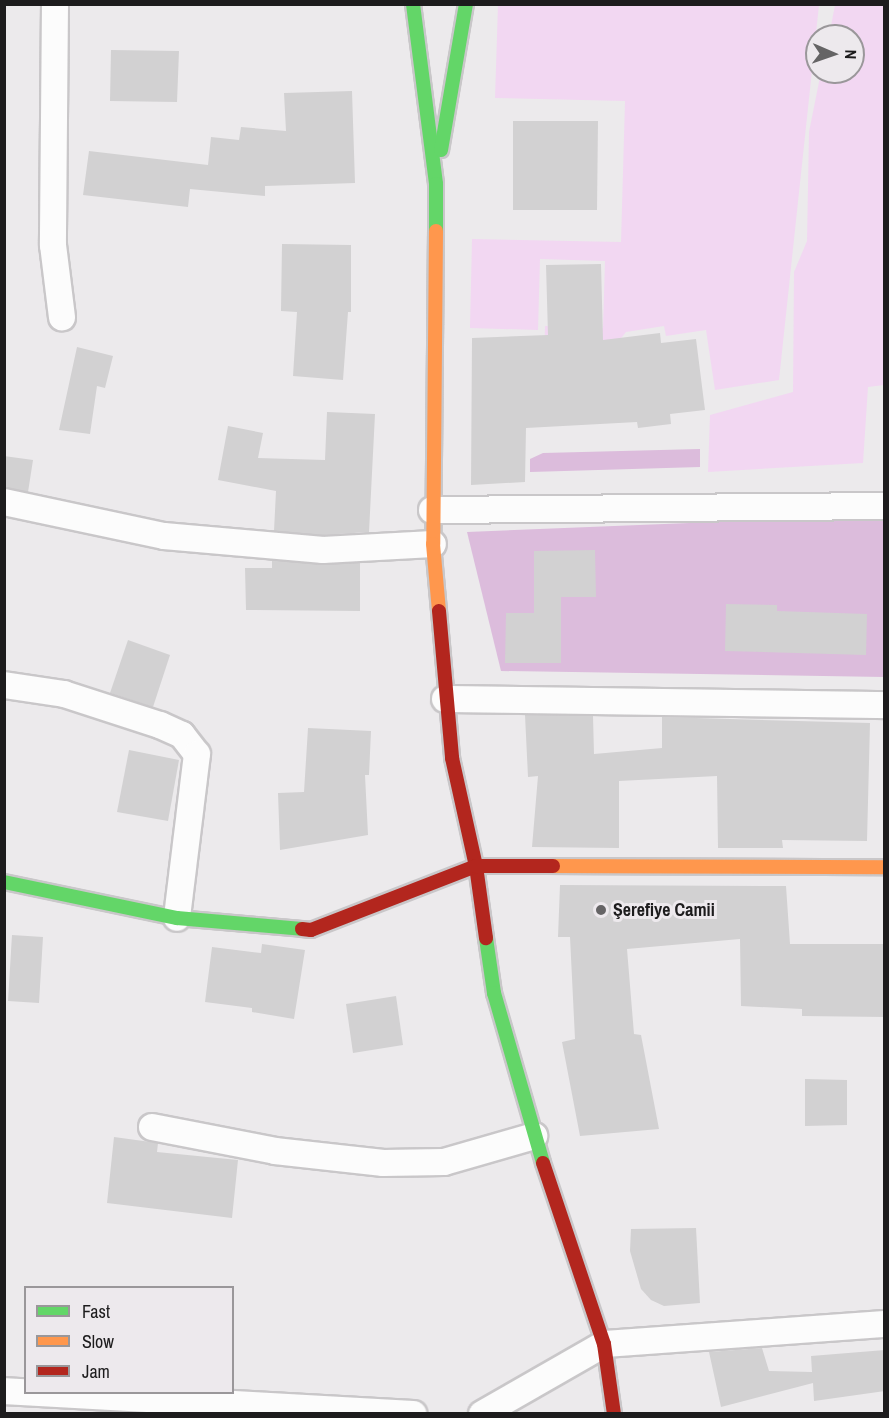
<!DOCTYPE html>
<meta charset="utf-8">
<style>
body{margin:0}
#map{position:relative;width:889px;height:1418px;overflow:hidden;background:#eceaec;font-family:"Archivo Narrow",sans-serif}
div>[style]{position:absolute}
.green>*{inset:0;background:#f2d7f2}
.forest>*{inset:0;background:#dcbcdc}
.building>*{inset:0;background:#d2d1d2}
.roads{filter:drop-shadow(2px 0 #c9c7c9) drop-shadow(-2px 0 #c9c7c9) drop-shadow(0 2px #c9c7c9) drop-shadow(0 -2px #c9c7c9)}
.street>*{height:26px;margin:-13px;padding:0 13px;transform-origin:13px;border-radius:13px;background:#fcfcfc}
.fast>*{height:14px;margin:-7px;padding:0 7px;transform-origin:7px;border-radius:7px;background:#63d668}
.slow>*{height:14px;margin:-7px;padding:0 7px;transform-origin:7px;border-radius:7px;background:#ff974d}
.jam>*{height:14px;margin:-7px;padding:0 7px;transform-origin:7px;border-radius:7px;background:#b3261e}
.dots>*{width:16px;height:16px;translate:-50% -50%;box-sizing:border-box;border:3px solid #ede9ed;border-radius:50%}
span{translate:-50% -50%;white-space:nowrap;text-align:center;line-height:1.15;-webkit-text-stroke:6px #ede9ed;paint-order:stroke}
.poi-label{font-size:18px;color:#1d1c1d;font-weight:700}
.left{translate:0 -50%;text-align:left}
.frame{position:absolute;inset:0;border:6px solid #1d1c1d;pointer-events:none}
.legend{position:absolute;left:24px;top:1286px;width:210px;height:108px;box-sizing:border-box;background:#ede9ed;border:2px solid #9a979a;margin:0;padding:8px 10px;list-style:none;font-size:18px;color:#1d1c1d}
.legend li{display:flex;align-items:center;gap:12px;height:30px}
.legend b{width:30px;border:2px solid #9a979a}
.north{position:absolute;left:805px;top:24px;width:60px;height:60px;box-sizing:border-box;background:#ede9ed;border:2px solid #9a979a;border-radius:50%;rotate:92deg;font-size:16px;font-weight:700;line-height:24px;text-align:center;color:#1d1c1d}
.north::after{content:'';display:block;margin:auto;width:21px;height:27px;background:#656465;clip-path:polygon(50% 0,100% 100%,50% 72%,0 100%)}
</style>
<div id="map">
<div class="green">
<div style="clip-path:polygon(498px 5px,819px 5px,779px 380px,715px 390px,706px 330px,666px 336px,664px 326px,626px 332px,610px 352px,544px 368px,545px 326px,603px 328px,605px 261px,540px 259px,538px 330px,470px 328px,472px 239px,621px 242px,625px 101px,495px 98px)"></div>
<div style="clip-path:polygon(835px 5px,884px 5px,884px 385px,868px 387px,863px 463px,708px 472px,710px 415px,793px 392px,794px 272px,807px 241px,809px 132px,821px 72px,853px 72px,853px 36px,829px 36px)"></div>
</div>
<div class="forest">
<div style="clip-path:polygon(700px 449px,700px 467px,530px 472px,530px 459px,543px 453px)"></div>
<div style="clip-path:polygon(884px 515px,884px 677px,501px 671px,467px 532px)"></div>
</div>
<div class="building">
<div style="clip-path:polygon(111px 50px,179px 51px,177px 102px,110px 101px)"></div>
<div style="clip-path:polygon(352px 91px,355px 183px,265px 186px,265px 196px,190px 189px,188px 207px,83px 195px,89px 151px,208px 165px,211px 137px,239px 140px,241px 127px,286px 131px,284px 93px)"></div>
<div style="clip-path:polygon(513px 121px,598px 121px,597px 210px,513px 210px)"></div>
<div style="clip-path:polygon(282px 244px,351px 245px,351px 312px,348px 312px,343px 380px,293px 376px,297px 312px,281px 311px)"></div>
<div style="clip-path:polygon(601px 264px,603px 340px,660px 333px,661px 343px,696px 339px,705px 410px,670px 414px,671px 424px,638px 428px,637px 422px,526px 428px,525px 482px,471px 485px,472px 338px,548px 335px,546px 265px)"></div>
<div style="clip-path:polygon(77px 347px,113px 356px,105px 388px,97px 386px,90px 434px,59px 430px)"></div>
<div style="clip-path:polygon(327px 412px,375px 414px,369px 532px,323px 535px,274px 531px,276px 491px,218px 480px,228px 426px,263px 433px,258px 458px,325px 460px)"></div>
<div style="clip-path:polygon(4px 456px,33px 460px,28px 492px,4px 487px)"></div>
<div style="clip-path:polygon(595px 550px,596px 597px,561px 597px,561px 663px,505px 663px,506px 613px,534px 613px,534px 551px)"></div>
<div style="clip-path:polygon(272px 561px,360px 563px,360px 611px,246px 610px,245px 568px,272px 568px)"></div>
<div style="clip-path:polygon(726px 604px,777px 605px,777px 611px,867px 614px,866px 655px,725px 651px)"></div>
<div style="clip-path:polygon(128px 640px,170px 655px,153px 707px,110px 693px)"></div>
<div style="clip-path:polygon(525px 715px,593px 716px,594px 754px,662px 748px,662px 717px,870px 723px,867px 841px,782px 840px,783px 848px,718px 848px,717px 776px,619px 781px,619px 848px,532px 847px,538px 776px,528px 777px)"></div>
<div style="clip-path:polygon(308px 728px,371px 731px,369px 775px,365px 775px,368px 835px,280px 850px,278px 793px,304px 792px)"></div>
<div style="clip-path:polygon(129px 750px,179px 760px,168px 821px,117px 812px)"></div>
<div style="clip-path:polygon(560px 885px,786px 886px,790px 944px,885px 944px,885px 1017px,802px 1016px,802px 1009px,741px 1006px,740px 939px,627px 949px,634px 1034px,641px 1035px,659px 1129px,580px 1136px,562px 1042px,575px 1039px,570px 937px,558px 937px)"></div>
<div style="clip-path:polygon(12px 935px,43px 937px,39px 1003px,8px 1001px)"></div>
<div style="clip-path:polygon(262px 944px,305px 950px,294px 1019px,252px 1012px,252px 1008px,205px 1002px,212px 947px,261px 953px)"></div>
<div style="clip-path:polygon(396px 996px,403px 1045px,353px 1053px,346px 1004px)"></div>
<div style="clip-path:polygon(805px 1079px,847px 1080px,847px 1125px,805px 1126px)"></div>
<div style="clip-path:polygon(114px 1137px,158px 1143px,157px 1152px,238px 1160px,232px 1218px,107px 1203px)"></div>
<div style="clip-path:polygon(696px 1228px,700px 1303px,664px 1306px,651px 1300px,641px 1289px,630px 1251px,631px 1229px)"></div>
<div style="clip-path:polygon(762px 1348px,769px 1371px,812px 1372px,811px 1356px,885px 1350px,885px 1391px,814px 1401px,813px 1383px,721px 1407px,709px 1352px)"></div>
</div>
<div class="roads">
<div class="street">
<div style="left:55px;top:4px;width:241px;rotate:90.5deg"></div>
<div style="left:53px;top:245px;width:73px;rotate:82.9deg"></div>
<div style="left:4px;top:502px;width:164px;rotate:12deg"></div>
<div style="left:164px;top:536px;width:160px;rotate:5deg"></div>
<div style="left:323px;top:550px;width:110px;rotate:-3.1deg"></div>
<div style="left:432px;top:510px;width:452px;rotate:-0.5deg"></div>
<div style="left:4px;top:685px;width:61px;rotate:8.5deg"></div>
<div style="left:64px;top:694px;width:101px;rotate:17.9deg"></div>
<div style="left:160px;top:725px;width:24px;rotate:24deg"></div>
<div style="left:182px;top:735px;width:24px;rotate:52deg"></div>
<div style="left:197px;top:754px;width:165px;rotate:97deg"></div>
<div style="left:445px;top:699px;width:439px;rotate:0.8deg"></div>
<div style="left:152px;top:1127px;width:125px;rotate:11deg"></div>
<div style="left:275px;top:1151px;width:109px;rotate:6.3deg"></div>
<div style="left:383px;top:1163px;width:61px;rotate:-0.9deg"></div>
<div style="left:444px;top:1162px;width:94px;rotate:-16.1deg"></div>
<div style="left:4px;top:1391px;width:410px;rotate:3.2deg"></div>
<div style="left:482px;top:1414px;width:141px;rotate:-29.8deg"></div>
<div style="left:604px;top:1344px;width:281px;rotate:-4.1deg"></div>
</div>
<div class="fast">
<div style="left:413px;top:4px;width:181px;rotate:82.7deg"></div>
<div style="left:436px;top:184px;width:47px;rotate:90deg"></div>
<div style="left:441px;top:150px;width:148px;rotate:-80.3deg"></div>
<div style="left:4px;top:882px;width:177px;rotate:11.8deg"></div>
<div style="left:177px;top:918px;width:125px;rotate:5deg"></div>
<div style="left:486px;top:938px;width:56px;rotate:81.7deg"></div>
<div style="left:494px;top:993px;width:177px;rotate:73.9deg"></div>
</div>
<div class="slow">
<div style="left:436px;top:231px;width:313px;rotate:90.5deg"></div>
<div style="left:433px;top:544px;width:67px;rotate:84.9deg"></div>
<div style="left:553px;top:866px;width:331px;rotate:0.2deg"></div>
</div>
<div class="jam">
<div style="left:439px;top:611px;width:148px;rotate:84.9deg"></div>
<div style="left:452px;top:758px;width:111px;rotate:77.5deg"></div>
<div style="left:476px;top:866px;width:73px;rotate:82.1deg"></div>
<div style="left:302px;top:929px;width:9px;rotate:6deg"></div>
<div style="left:311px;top:930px;width:177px;rotate:-21.2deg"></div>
<div style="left:476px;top:866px;width:77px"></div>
<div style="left:543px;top:1163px;width:191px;rotate:71.4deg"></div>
<div style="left:604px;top:1344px;width:71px;rotate:81.9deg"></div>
</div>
</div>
<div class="dots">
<div style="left:601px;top:910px;background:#656465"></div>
</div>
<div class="poi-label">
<span class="left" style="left:613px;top:910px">Şerefiye Camii</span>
</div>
<div class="frame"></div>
<ul class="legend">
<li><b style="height:8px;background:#63d668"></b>Fast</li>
<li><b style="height:8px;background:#ff974d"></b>Slow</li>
<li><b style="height:8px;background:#b3261e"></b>Jam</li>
</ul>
<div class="north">N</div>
</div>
